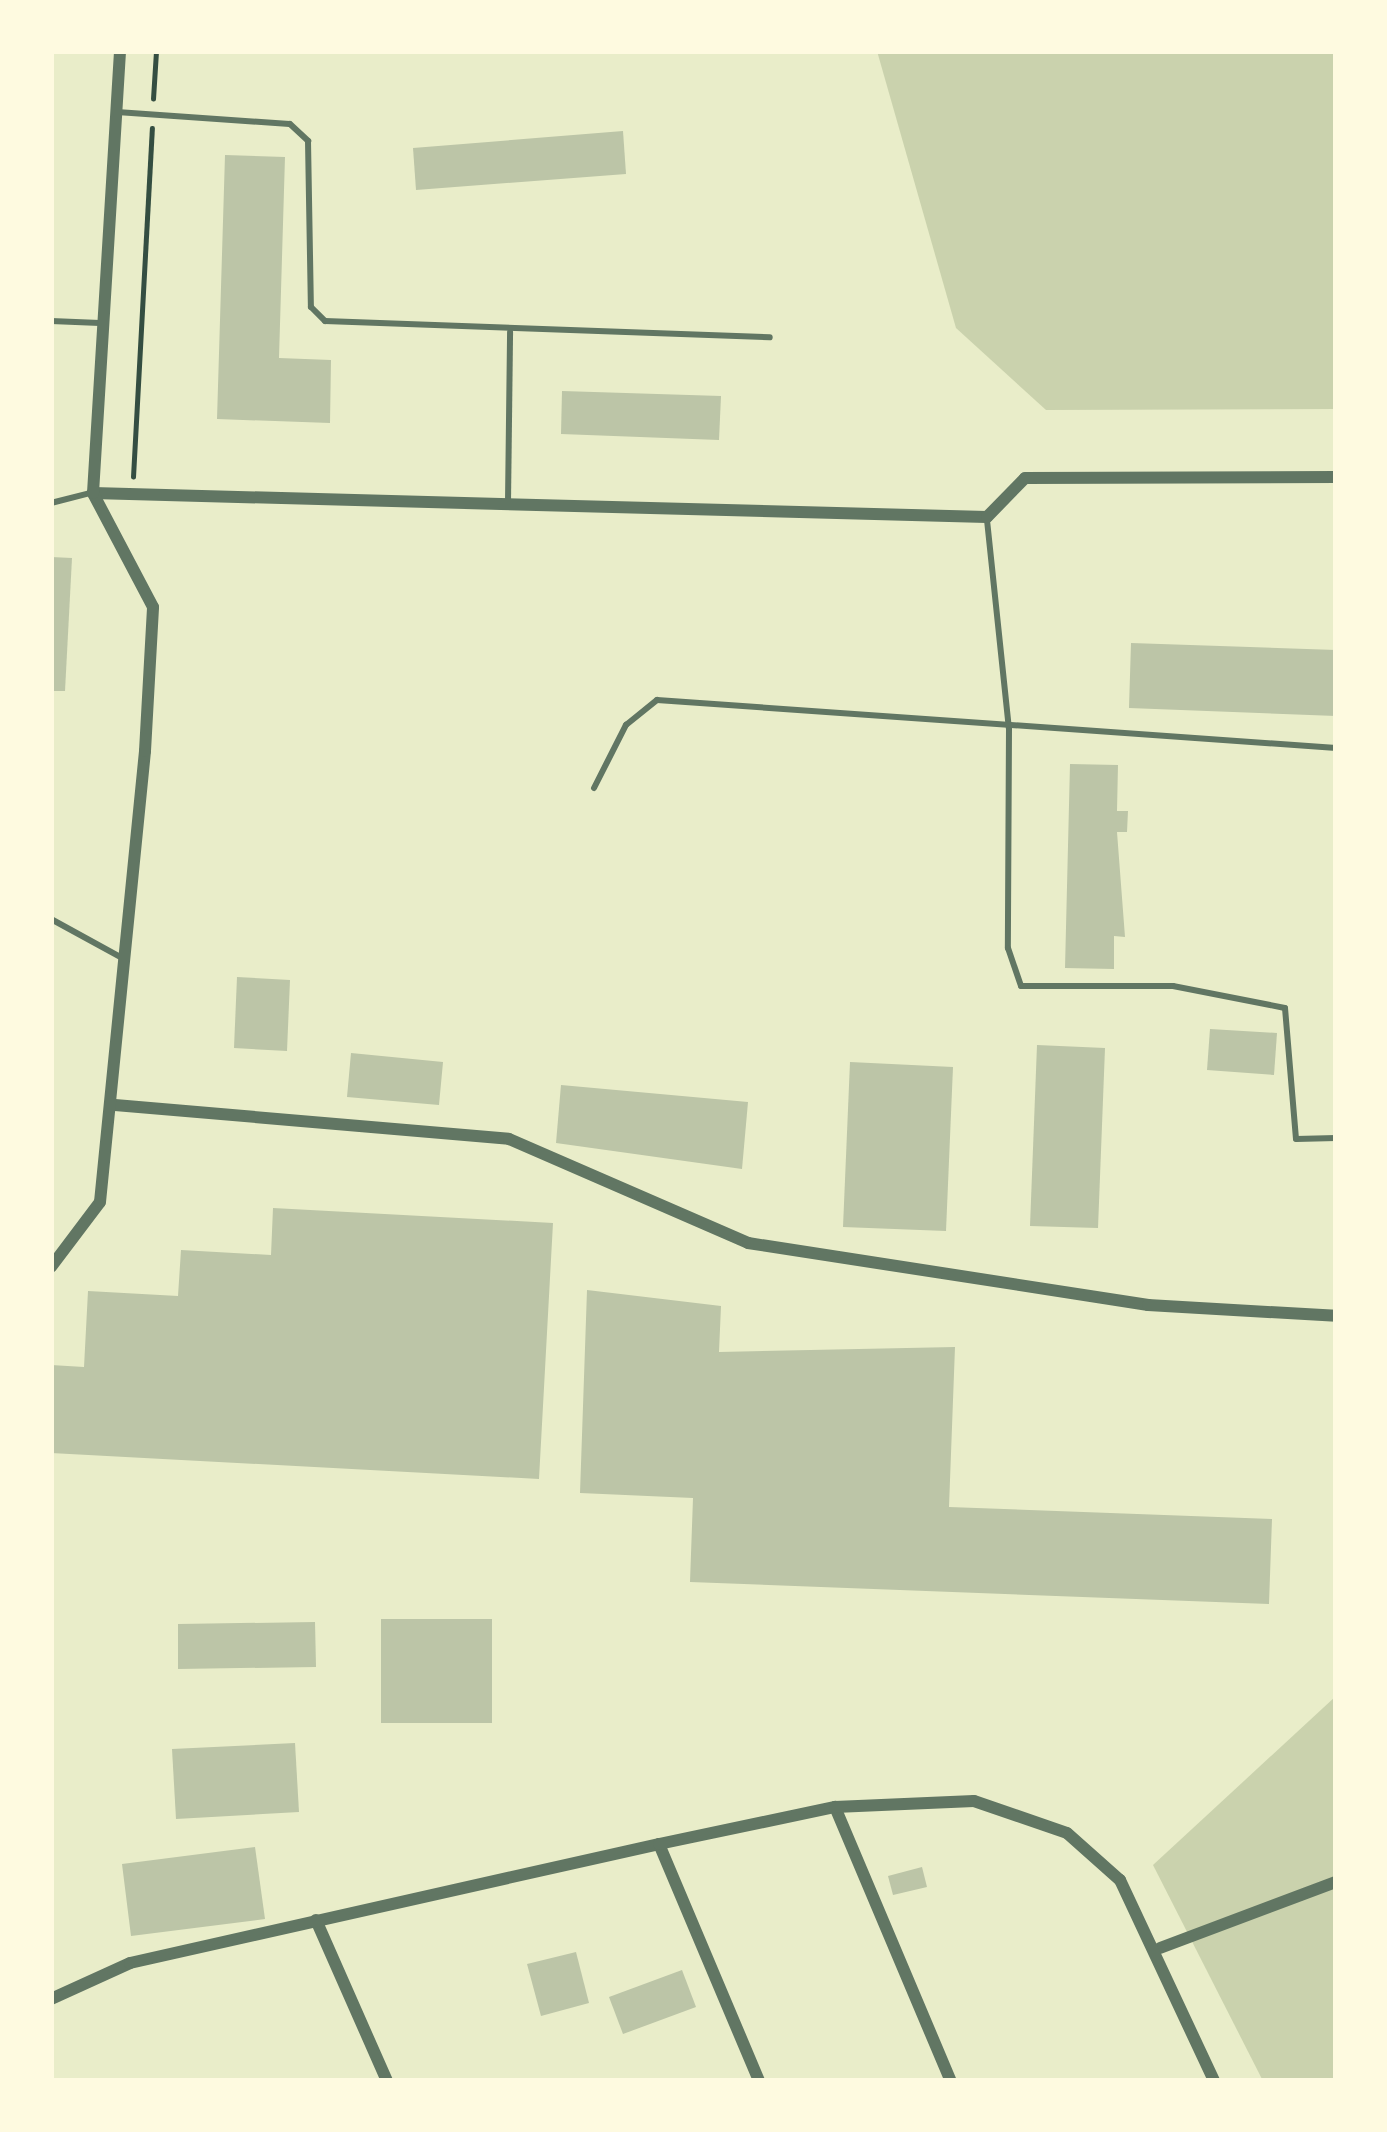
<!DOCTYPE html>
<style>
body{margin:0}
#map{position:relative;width:1387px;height:2132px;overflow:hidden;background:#e9edc9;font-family:"DejaVu Sans",sans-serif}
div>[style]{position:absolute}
.green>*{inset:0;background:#cad2ad}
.building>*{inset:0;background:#bcc5a7}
.path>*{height:4.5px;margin:-2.25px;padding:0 2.25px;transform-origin:2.25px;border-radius:2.25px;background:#344e41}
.service>*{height:6px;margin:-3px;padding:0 3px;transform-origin:3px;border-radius:3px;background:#617663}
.minor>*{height:12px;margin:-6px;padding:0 6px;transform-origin:6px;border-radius:6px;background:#617663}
span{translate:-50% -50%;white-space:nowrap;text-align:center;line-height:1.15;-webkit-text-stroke:12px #fefae0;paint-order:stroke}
.frame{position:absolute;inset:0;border:54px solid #fefae0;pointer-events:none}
</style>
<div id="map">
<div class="green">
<div style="clip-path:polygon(877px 51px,1336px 51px,1336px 409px,1046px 410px,956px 328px)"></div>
<div style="clip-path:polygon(1336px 1696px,1336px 2081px,1263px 2081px,1153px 1865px)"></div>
</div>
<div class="building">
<div style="clip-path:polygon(623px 131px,626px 174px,416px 190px,413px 148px)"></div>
<div style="clip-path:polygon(225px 155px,285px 157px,279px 358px,331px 360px,330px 423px,217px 419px)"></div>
<div style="clip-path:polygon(562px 391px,721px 396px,719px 440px,561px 434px)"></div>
<div style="clip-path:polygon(51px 557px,72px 558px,65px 691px,51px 691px)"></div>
<div style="clip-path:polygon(1131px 643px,1336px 650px,1336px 716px,1129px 708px)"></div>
<div style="clip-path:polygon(1070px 764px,1118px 765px,1117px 811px,1128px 811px,1127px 832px,1117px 832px,1125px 937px,1114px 936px,1114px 969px,1065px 968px)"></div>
<div style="clip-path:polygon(237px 977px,290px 980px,287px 1051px,234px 1048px)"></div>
<div style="clip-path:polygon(1210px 1029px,1277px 1033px,1274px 1075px,1207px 1070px)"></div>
<div style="clip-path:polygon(1037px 1045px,1105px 1048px,1098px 1228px,1030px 1226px)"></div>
<div style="clip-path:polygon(351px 1053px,443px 1062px,439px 1105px,347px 1097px)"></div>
<div style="clip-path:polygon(850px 1062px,953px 1067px,946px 1231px,843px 1227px)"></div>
<div style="clip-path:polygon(561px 1085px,748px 1102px,742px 1169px,556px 1143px)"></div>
<div style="clip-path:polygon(273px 1208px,553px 1223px,539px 1479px,51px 1453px,51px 1365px,84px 1367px,88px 1291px,178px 1296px,181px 1250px,271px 1255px)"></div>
<div style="clip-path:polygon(587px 1290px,721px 1306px,719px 1352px,955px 1347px,949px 1507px,1272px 1519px,1269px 1604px,690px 1582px,693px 1498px,580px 1493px)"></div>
<div style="clip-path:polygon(381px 1619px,492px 1619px,492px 1723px,381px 1723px)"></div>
<div style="clip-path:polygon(315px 1622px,316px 1667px,178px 1669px,178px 1624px)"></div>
<div style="clip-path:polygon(295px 1743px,299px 1812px,176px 1819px,172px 1749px)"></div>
<div style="clip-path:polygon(255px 1847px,265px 1919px,131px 1936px,122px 1864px)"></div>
<div style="clip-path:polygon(922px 1867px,927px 1887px,893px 1895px,888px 1876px)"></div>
<div style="clip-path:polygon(576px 1952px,589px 2003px,541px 2016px,527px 1964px)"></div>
<div style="clip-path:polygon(682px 1970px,696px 2007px,623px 2034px,609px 1997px)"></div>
</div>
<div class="path">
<div style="left:153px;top:99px;width:48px;rotate:-86.4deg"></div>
<div style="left:133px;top:477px;width:349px;rotate:-86.9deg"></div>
</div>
<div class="service">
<div style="left:117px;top:112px;width:173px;rotate:4deg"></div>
<div style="left:290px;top:124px;width:25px;rotate:43deg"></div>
<div style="left:308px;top:141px;width:166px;rotate:89deg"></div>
<div style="left:311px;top:307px;width:20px;rotate:45deg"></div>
<div style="left:325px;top:321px;width:445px;rotate:2.1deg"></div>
<div style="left:51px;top:321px;width:49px;rotate:2.3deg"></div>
<div style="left:508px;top:502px;width:170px;rotate:-89.3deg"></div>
<div style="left:51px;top:503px;width:40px;rotate:-14.4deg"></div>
<div style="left:987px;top:520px;width:210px;rotate:84deg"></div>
<div style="left:1009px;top:729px;width:219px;rotate:90.3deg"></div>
<div style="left:1008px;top:948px;width:40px;rotate:71.1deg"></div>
<div style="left:1021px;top:986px;width:152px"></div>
<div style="left:1173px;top:986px;width:114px;rotate:11.1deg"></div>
<div style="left:1285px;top:1008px;width:131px;rotate:85.2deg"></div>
<div style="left:1296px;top:1139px;width:40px;rotate:-1.4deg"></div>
<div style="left:594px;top:788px;width:71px;rotate:-63.1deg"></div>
<div style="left:626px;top:725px;width:40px;rotate:-39deg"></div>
<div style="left:657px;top:700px;width:681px;rotate:4.04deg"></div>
<div style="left:51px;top:919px;width:83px;rotate:28.7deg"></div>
</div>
<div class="minor">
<div style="left:93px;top:493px;width:894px;rotate:1.54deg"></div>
<div style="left:987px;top:517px;width:54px;rotate:-45.7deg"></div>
<div style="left:1025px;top:478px;width:311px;rotate:-0.2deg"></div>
<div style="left:115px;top:1105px;width:395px;rotate:4.9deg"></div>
<div style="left:509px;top:1139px;width:261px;rotate:23.5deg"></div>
<div style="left:748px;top:1243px;width:405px;rotate:8.8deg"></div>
<div style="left:1148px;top:1305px;width:188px;rotate:3.3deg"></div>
<div style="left:51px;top:1267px;width:81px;rotate:-53deg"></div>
<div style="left:100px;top:1202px;width:453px;rotate:-84.3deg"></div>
<div style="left:145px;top:751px;width:144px;rotate:-86.8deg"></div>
<div style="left:153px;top:607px;width:129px;rotate:-117.8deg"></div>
<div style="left:93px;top:493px;width:443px;rotate:-86.5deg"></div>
<div style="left:835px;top:1807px;width:298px;rotate:67.1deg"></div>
<div style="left:659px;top:1844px;width:257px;rotate:67.1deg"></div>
<div style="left:316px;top:1920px;width:176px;rotate:66.2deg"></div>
<div style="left:1160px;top:1948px;width:188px;rotate:-20.6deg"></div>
<div style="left:51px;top:1999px;width:87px;rotate:-24.5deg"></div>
<div style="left:130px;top:1963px;width:542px;rotate:-12.68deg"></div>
<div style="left:659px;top:1844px;width:180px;rotate:-11.9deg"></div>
<div style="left:835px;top:1807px;width:139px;rotate:-2.5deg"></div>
<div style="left:974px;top:1801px;width:98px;rotate:19deg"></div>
<div style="left:1067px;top:1833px;width:71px;rotate:41.6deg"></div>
<div style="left:1120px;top:1880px;width:222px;rotate:64.9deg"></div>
</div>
<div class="frame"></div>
</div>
